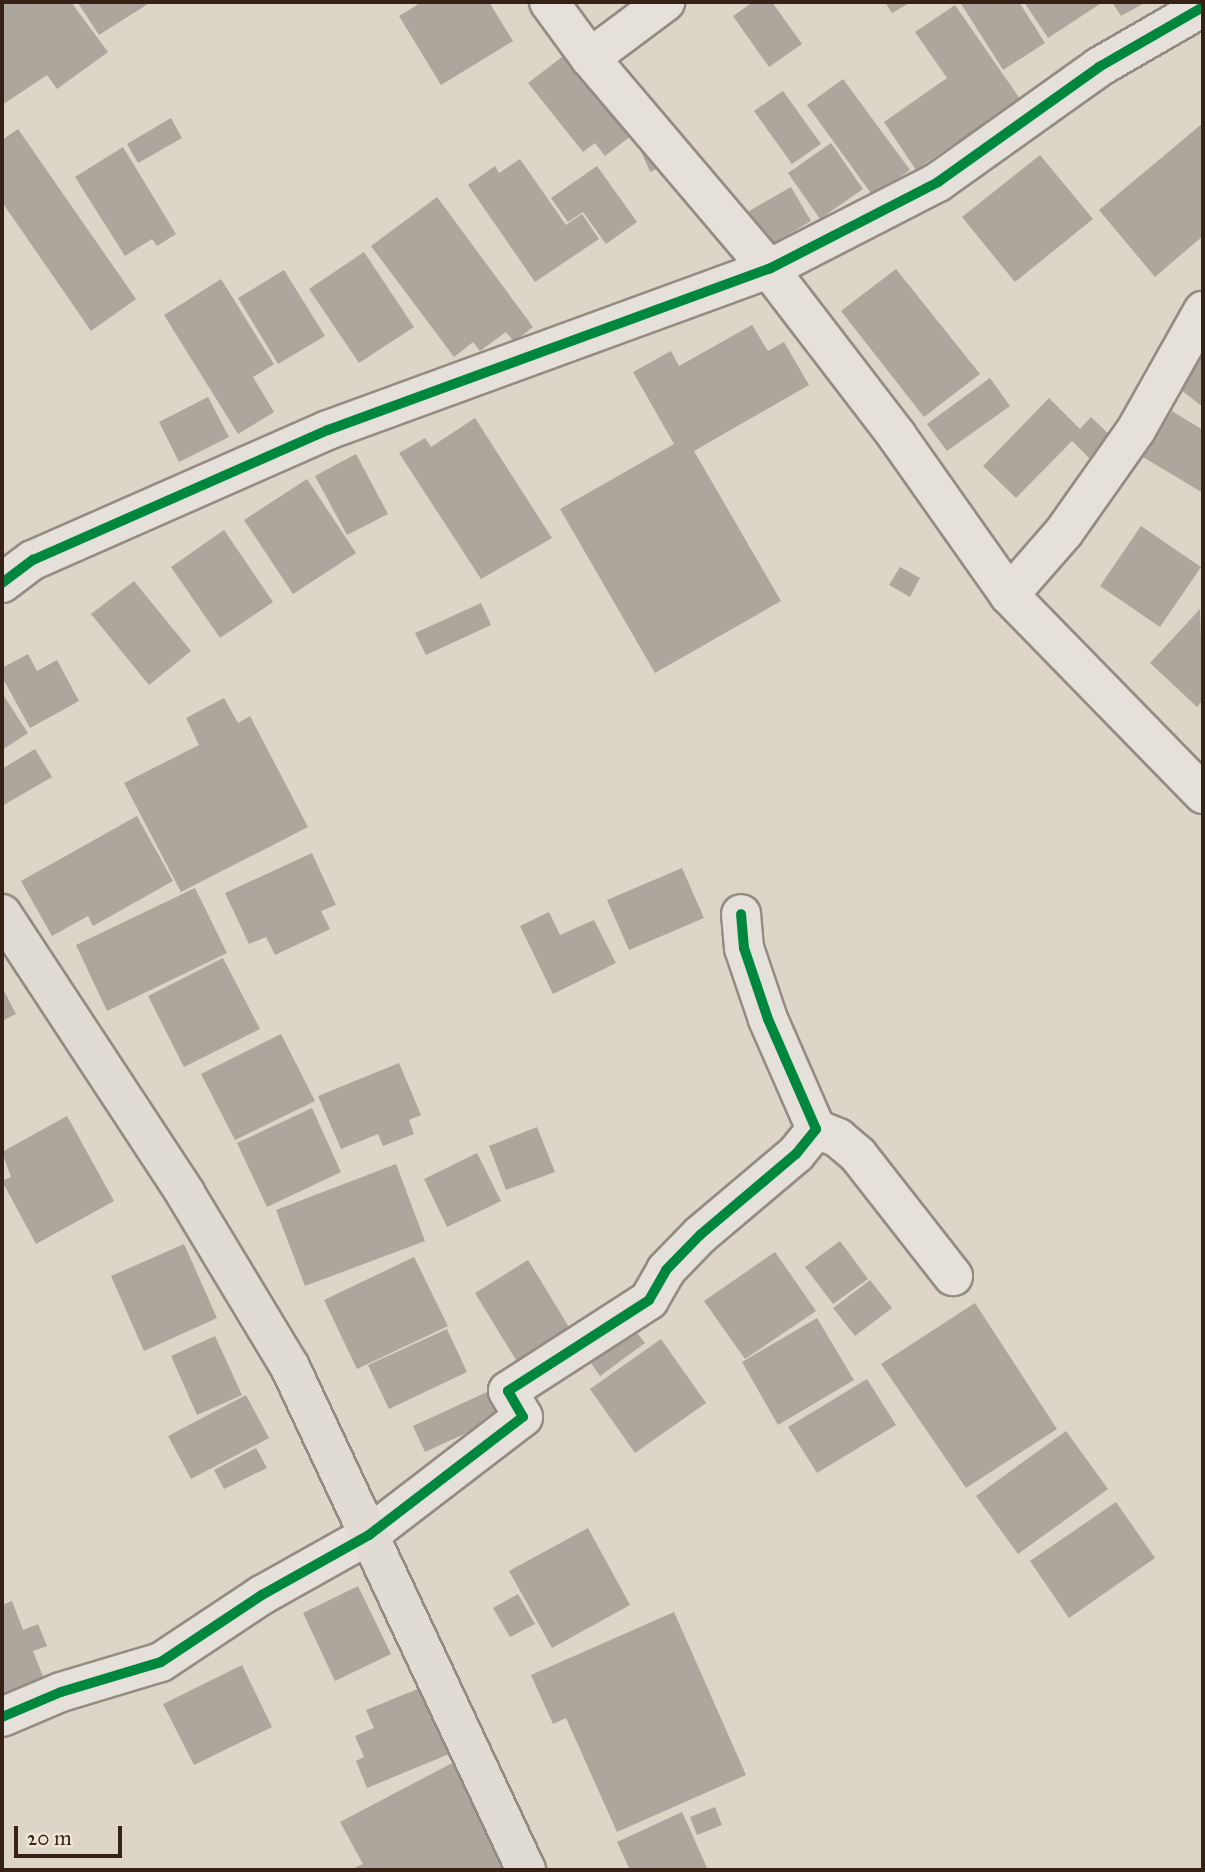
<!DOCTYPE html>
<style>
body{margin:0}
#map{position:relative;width:1205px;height:1872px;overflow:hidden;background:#ddd5c7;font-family:"IM FELL Great Primer",serif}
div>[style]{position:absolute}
.building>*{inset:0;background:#ada69c}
.roads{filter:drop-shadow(2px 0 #938c83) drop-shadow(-2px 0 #938c83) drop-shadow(0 2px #938c83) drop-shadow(0 -2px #938c83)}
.minor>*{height:38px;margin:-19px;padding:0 19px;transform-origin:19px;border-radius:19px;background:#e5e1da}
.major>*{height:38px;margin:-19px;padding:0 19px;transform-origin:19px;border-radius:19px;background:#e0dcd4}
.cycleway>*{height:10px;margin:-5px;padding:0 5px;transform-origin:5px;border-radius:5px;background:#00873e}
span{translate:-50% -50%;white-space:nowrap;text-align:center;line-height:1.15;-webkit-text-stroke:5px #efe5d4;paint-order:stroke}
.frame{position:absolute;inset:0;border:4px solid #362116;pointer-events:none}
.scale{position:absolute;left:14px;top:1826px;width:108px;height:32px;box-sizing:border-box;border:4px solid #362116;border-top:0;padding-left:9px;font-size:21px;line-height:24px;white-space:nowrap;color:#362116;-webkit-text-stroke:5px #efe5d4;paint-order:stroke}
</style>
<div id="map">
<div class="building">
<div style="clip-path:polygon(2px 2px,71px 2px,108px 52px,57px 89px,47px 75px,2px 105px)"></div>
<div style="clip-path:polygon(151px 2px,99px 35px,78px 3px,79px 2px)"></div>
<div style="clip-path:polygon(422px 2px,489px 2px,513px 41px,441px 85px,399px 16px)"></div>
<div style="clip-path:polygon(753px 2px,772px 2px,802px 44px,769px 67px,733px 16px)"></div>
<div style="clip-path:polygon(885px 2px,911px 2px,892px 13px)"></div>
<div style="clip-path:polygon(960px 2px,1019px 2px,1045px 43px,1003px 70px)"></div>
<div style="clip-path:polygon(1024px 2px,1103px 2px,1048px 38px)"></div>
<div style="clip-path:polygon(1112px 2px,1146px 2px,1121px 16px)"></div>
<div style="clip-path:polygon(955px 5px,1020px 99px,916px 170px,884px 122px,947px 78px,915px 32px)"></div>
<div style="clip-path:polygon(575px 47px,640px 129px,605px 156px,595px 143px,583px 152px,528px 83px)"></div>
<div style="clip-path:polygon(843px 79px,910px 170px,873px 196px,807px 105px)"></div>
<div style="clip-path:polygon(783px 91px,821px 144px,792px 164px,754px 111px)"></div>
<div style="clip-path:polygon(171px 118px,182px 138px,138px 163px,127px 144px)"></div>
<div style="clip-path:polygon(1203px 123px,1203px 236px,1155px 277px,1099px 210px)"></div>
<div style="clip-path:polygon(18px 129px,136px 299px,91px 331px,2px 202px,2px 140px)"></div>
<div style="clip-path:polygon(831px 143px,863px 189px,820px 219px,788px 173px)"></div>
<div style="clip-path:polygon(638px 144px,665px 166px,650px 172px)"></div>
<div style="clip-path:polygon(123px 147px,176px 234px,157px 246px,152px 239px,125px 256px,75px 177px)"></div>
<div style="clip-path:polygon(1040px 155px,1093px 219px,1015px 282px,962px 217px)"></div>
<div style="clip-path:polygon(520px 159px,566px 225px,582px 214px,599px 239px,535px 282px,468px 185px,495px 166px,499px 173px)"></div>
<div style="clip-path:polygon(597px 166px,637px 222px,606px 244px,583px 212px,568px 222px,551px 198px)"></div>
<div style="clip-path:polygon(791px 187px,811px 221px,763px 250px,742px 215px)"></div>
<div style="clip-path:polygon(437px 197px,533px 327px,514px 342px,506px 332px,480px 351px,473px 342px,454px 357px,371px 246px)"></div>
<div style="clip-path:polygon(364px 252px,414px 327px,359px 363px,309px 289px)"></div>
<div style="clip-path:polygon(896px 269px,980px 374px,924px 417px,841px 311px)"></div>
<div style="clip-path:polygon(284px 270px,325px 336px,278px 364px,238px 298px)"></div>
<div style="clip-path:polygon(221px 279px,274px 364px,253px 377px,274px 412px,238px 434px,164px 315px)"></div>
<div style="clip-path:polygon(752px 325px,768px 351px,784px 342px,809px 385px,694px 451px,781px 601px,655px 673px,560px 509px,674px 444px,633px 372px,671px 351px,679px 366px)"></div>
<div style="clip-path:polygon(1203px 352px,1203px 407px,1176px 386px)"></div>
<div style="clip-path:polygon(990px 378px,1010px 406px,947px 451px,927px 424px)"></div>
<div style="clip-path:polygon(208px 397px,229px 437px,179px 462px,159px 422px)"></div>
<div style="clip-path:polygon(1049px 398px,1080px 429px,1091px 417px,1116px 441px,1095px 464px,1072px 441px,1016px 498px,983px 466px)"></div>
<div style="clip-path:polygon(1172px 411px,1203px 430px,1203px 493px,1143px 457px)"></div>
<div style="clip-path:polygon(475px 418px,552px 538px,481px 579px,399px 453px,425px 438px,431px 447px)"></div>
<div style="clip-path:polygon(356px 454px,388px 514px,347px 535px,315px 476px)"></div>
<div style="clip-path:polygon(307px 479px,356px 553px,293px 594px,244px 520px)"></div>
<div style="clip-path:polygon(1141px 526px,1201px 567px,1160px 627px,1100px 586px)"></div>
<div style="clip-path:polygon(224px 530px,273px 602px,220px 638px,171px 567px)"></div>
<div style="clip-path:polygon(900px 567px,920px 578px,910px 597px,889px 585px)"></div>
<div style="clip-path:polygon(134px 581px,191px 651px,149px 685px,91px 614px)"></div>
<div style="clip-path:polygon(481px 603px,491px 625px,426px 655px,415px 633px)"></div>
<div style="clip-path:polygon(1200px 609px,1203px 700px,1197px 707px,1150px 663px)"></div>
<div style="clip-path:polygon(28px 654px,37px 671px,57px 660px,79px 701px,30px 728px,2px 677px,2px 668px)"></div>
<div style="clip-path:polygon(2px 693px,28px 733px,2px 750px)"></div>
<div style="clip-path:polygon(224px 698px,238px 723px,250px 716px,308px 827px,181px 892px,124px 783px,199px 745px,186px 718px)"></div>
<div style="clip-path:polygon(35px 749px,52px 777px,2px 806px,2px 769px)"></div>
<div style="clip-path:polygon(137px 816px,173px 881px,93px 926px,88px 916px,52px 936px,21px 881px)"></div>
<div style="clip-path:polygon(312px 853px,336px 905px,321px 911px,330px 929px,275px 955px,266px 937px,249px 944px,225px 893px)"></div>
<div style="clip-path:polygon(682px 868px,704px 918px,629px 950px,607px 900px)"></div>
<div style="clip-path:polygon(195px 888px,227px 953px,107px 1011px,76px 945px)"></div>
<div style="clip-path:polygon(549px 912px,560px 935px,594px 920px,616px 963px,553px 994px,520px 926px)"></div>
<div style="clip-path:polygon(223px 958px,260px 1029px,184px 1067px,148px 996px)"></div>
<div style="clip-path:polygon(2px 987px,16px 1014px,2px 1021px)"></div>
<div style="clip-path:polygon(281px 1034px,315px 1101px,235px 1140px,201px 1074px)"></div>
<div style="clip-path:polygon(399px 1063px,421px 1115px,409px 1120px,414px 1134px,383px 1146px,378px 1134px,341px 1149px,318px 1096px)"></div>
<div style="clip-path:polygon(312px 1108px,341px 1172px,267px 1207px,237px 1143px)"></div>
<div style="clip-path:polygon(67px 1116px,114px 1201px,36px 1244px,2px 1181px,11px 1177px,2px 1152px)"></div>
<div style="clip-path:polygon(537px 1127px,555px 1172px,506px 1190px,489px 1146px)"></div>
<div style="clip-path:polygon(477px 1153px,501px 1201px,447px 1227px,424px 1179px)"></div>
<div style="clip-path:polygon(396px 1164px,425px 1241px,305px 1286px,276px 1210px)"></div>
<div style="clip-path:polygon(840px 1241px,868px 1279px,833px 1304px,805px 1267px)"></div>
<div style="clip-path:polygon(184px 1244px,217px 1318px,144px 1351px,111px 1276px)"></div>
<div style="clip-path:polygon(775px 1252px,816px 1311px,745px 1359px,704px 1301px)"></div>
<div style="clip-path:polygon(414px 1257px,448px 1326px,357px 1369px,324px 1300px)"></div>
<div style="clip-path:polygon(528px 1260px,572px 1332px,519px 1365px,475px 1293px)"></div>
<div style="clip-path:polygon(870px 1280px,892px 1308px,855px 1336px,833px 1308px)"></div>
<div style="clip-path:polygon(975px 1303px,1057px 1429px,966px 1488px,881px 1364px)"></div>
<div style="clip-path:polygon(817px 1318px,854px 1380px,778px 1425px,742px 1362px)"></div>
<div style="clip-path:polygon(630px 1324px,645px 1343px,600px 1376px,586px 1356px)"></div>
<div style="clip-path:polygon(447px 1329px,467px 1372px,389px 1409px,368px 1365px)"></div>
<div style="clip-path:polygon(215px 1336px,242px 1395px,197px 1415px,171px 1356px)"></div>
<div style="clip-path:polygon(661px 1339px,706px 1403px,635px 1453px,590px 1389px)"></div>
<div style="clip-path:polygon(867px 1379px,896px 1425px,817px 1473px,788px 1427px)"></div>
<div style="clip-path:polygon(487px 1392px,499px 1418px,425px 1452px,413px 1426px)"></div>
<div style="clip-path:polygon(246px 1395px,269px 1438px,191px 1479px,168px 1436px)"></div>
<div style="clip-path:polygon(1066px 1431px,1108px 1489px,1018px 1554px,976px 1496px)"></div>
<div style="clip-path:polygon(256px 1448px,267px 1468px,224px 1489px,214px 1470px)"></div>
<div style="clip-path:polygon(1116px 1502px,1155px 1558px,1069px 1618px,1030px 1561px)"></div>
<div style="clip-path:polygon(588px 1528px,630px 1605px,552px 1648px,509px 1571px)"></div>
<div style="clip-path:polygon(358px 1586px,391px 1654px,335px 1681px,303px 1613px)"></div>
<div style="clip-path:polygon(518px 1594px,535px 1624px,510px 1637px,493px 1608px)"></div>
<div style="clip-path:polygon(12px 1601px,23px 1630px,38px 1624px,47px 1646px,33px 1651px,44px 1679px,2px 1696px,2px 1605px)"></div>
<div style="clip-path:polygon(674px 1612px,746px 1775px,617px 1832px,566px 1718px,553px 1724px,531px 1675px)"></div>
<div style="clip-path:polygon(242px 1665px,272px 1727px,194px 1765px,163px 1704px)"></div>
<div style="clip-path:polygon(425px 1686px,454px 1752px,367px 1788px,356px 1761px,364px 1757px,355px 1736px,374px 1728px,366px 1710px)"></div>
<div style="clip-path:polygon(454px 1762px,511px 1870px,350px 1870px,363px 1864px,340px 1822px)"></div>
<div style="clip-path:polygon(715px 1807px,722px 1825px,697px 1835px,690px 1817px)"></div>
<div style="clip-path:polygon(682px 1812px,708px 1870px,630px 1870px,617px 1842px)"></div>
</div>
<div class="roads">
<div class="minor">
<div style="left:549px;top:2px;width:69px;rotate:53.8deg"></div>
<div style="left:590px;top:58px;width:277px;rotate:49.7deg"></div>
<div style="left:769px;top:269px;width:210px;rotate:52.5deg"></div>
<div style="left:897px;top:436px;width:194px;rotate:54.8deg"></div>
<div style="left:1009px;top:595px;width:278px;rotate:45.7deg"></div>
<div style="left:590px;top:58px;width:94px;rotate:-36.7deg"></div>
<div style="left:2px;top:583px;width:39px;rotate:-37deg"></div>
<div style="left:33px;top:560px;width:322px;rotate:-23.8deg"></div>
<div style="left:328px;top:430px;width:469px;rotate:-20.1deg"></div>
<div style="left:769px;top:269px;width:190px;rotate:-27.2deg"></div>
<div style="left:938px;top:182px;width:198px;rotate:-35.5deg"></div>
<div style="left:1099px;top:67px;width:120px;rotate:-30deg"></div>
<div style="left:1009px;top:595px;width:84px;rotate:-48.9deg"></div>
<div style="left:1064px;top:532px;width:125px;rotate:-54.8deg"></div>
<div style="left:1136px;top:430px;width:137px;rotate:-60.6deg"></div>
<div style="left:816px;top:1129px;width:24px;rotate:22deg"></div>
<div style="left:838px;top:1138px;width:26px;rotate:40deg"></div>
<div style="left:858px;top:1155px;width:154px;rotate:51.9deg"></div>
<div style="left:2px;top:1717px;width:64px;rotate:-23deg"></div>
<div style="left:61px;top:1692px;width:104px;rotate:-16.7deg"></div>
<div style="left:161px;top:1662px;width:121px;rotate:-33.6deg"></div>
<div style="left:262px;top:1595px;width:123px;rotate:-29.3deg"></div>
<div style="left:369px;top:1535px;width:194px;rotate:-37.5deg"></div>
<div style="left:523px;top:1417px;width:30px;rotate:-120deg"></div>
<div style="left:508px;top:1391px;width:168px;rotate:-32.8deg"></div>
<div style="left:649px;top:1300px;width:34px;rotate:-60deg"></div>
<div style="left:666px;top:1270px;width:49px;rotate:-45.8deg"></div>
<div style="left:700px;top:1235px;width:126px;rotate:-40.2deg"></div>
<div style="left:796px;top:1154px;width:32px;rotate:-51deg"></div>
<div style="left:816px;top:1129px;width:120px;rotate:-113.6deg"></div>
<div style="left:768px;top:1019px;width:75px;rotate:-108.7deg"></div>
<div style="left:744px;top:948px;width:34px;rotate:-95deg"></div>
</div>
<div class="major">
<div style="left:2px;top:914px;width:334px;rotate:56.7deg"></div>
<div style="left:185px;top:1193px;width:203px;rotate:58.9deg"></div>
<div style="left:290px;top:1367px;width:556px;rotate:64.86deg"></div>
</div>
</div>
<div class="cycleway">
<div style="left:2px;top:583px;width:39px;rotate:-37deg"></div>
<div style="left:33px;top:560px;width:322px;rotate:-23.8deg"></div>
<div style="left:328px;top:430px;width:469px;rotate:-20.1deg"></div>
<div style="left:769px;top:269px;width:190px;rotate:-27.2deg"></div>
<div style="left:938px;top:182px;width:198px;rotate:-35.5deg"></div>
<div style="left:1099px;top:67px;width:120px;rotate:-30deg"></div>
<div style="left:2px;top:1717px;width:64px;rotate:-23deg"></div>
<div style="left:61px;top:1692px;width:104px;rotate:-16.7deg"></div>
<div style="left:161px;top:1662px;width:121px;rotate:-33.6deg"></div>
<div style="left:262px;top:1595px;width:123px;rotate:-29.3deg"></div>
<div style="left:369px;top:1535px;width:194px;rotate:-37.5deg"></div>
<div style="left:523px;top:1417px;width:30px;rotate:-120deg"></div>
<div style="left:508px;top:1391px;width:168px;rotate:-32.8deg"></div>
<div style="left:649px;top:1300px;width:34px;rotate:-60deg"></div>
<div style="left:666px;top:1270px;width:49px;rotate:-45.8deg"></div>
<div style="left:700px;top:1235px;width:126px;rotate:-40.2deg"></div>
<div style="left:796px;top:1154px;width:32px;rotate:-51deg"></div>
<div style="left:816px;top:1129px;width:120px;rotate:-113.6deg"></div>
<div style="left:768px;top:1019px;width:75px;rotate:-108.7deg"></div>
<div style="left:744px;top:948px;width:34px;rotate:-95deg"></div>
</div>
<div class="frame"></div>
<div class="scale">20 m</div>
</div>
